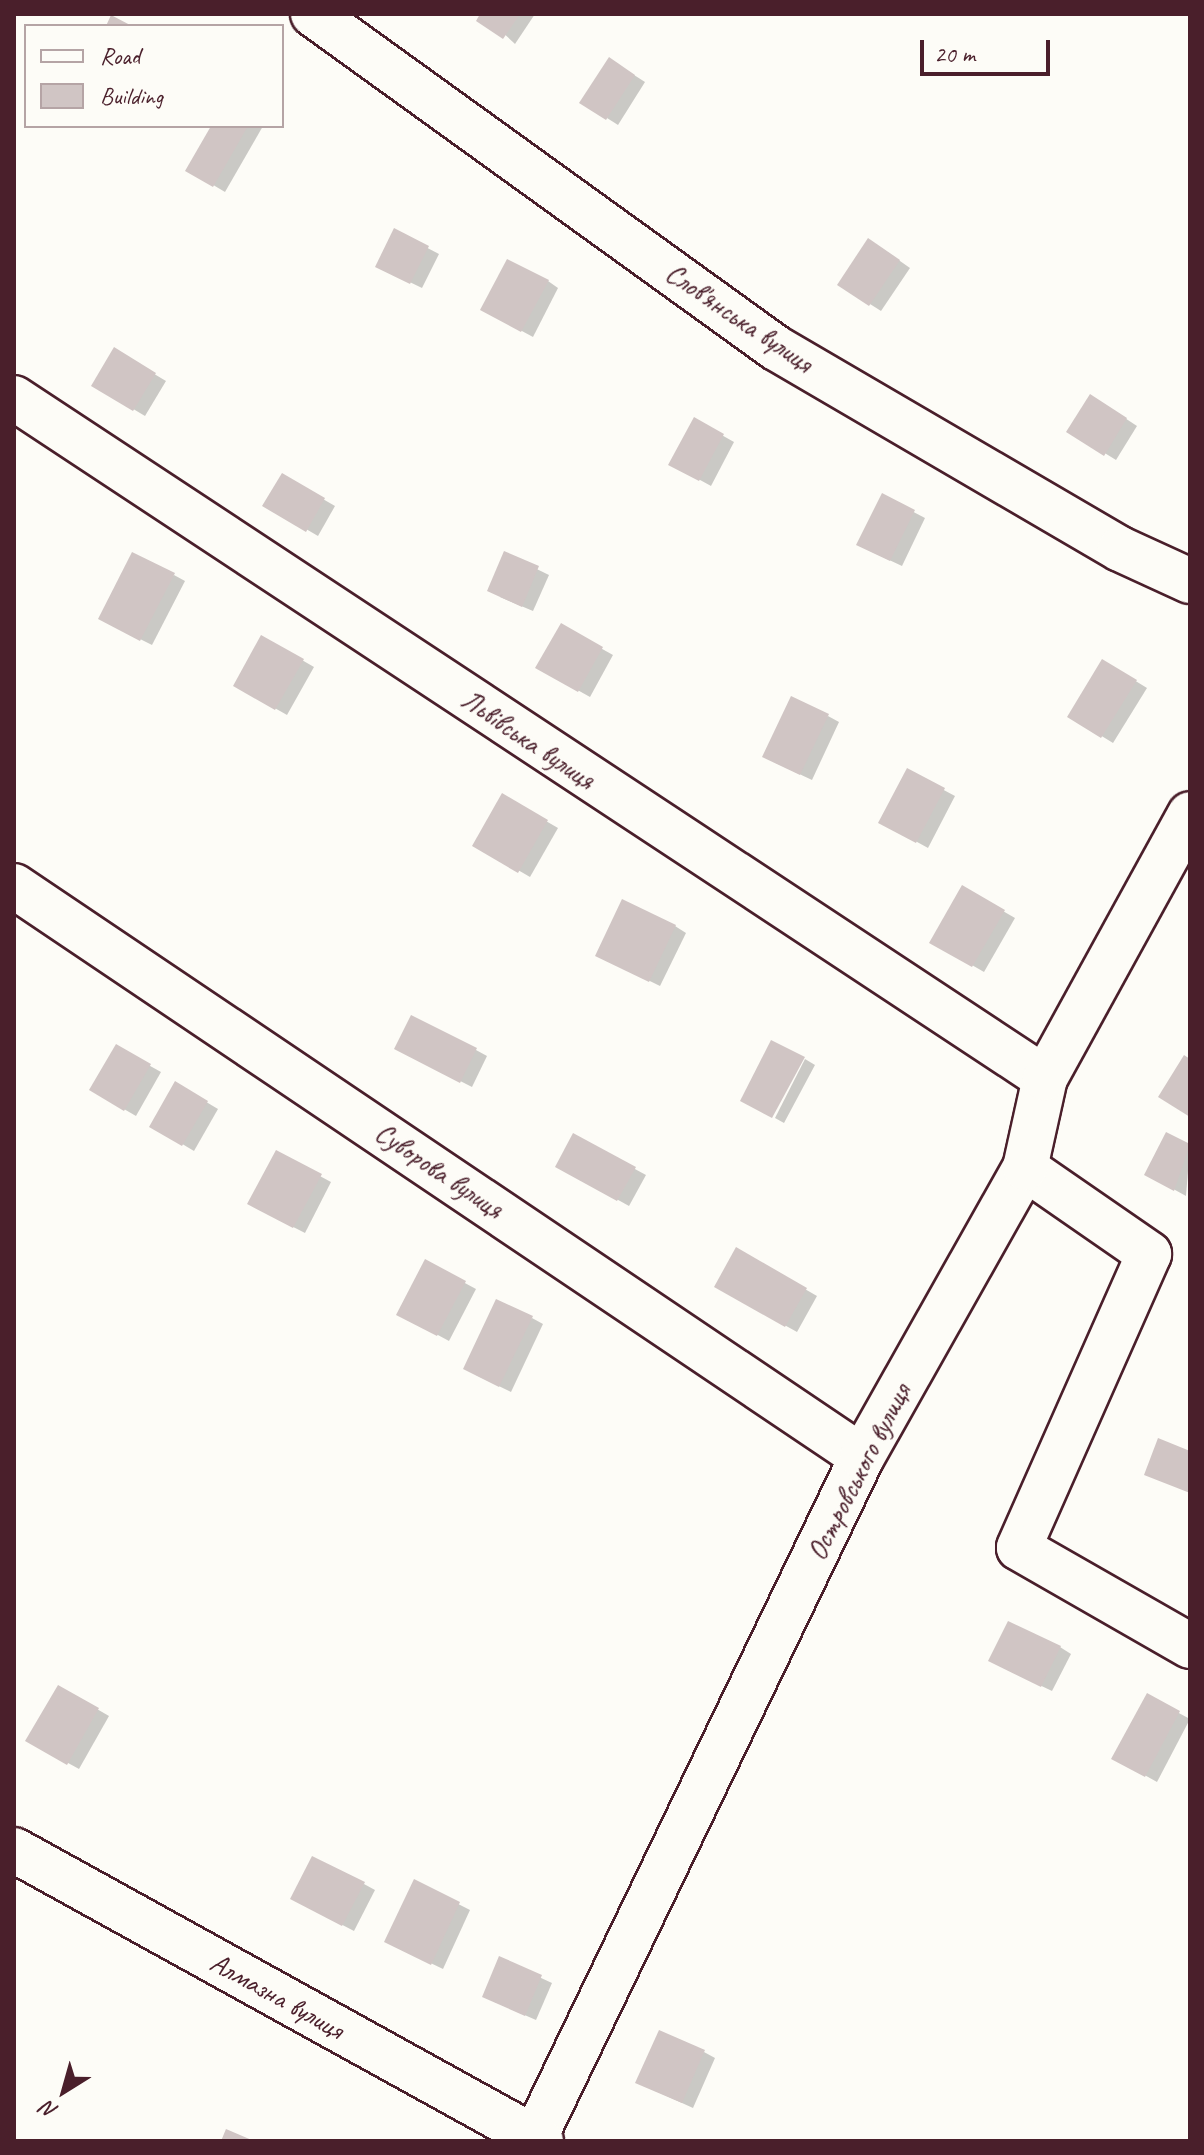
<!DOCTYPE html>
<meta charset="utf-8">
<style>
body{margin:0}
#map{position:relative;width:1204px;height:2155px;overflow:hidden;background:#fdfcf7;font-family:Caveat,sans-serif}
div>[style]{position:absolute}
.shadow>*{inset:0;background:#0003}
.building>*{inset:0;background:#d0c5c4}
.roads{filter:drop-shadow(2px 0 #4a1f2b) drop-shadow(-2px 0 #4a1f2b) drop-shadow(0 2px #4a1f2b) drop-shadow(0 -2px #4a1f2b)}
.minor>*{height:44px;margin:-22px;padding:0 22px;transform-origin:22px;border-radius:22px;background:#fdfcf7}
.major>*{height:44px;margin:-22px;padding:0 22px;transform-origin:22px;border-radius:22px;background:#fdfcf7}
span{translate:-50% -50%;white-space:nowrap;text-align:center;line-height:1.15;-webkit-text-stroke:6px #fdfcf7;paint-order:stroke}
.street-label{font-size:28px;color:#4a1f2b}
.frame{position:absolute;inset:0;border:16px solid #4a1f2b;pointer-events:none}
.legend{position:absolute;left:24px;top:24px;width:260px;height:104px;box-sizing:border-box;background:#fdfcf7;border:2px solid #b5a4a5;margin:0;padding:10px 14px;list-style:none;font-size:24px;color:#4a1f2b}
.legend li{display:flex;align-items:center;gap:16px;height:40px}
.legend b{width:40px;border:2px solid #b5a4a5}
.north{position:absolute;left:24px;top:2051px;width:80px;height:80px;-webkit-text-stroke:6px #fdfcf7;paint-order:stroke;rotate:217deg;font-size:22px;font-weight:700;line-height:32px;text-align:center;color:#4a1f2b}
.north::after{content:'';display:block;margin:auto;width:28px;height:36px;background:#4a1f2b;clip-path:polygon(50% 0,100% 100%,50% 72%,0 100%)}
.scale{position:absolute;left:920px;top:40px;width:130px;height:36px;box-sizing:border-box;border:4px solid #4a1f2b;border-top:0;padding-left:10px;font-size:24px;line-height:28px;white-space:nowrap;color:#4a1f2b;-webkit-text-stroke:6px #fdfcf7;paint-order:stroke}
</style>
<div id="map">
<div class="shadow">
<div style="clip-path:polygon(483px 14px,535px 14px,515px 44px)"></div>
<div style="clip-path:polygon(620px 66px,645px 82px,618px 125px,607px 118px)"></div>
<div style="clip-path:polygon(213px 126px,263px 126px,225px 192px,188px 170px)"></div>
<div style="clip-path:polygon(395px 231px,439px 254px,422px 288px,389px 272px)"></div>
<div style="clip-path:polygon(880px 247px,910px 268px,881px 311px,870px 304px)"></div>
<div style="clip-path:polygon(548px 281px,558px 288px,533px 337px,483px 310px)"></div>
<div style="clip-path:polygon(114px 350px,166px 381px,145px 416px,93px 385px)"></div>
<div style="clip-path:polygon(1102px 403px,1137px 426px,1116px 460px,1069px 431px)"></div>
<div style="clip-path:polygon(695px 420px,734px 442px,711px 486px,671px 464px)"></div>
<div style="clip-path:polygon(283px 476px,335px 506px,318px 536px,265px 505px)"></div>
<div style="clip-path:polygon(883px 496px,925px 518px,902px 566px,870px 551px)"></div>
<div style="clip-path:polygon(506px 554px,549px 575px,533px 611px,500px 597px)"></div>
<div style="clip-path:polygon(174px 575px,185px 581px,152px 645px,112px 625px)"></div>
<div style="clip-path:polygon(561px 626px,613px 655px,590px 697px,538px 668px)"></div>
<div style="clip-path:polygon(262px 637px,314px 667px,287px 715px,236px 686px)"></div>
<div style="clip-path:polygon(1103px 661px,1147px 688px,1113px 743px,1069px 716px)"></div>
<div style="clip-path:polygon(828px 716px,839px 722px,812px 780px,776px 763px)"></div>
<div style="clip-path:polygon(908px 771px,955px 796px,928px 848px,881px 822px)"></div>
<div style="clip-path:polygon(503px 796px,558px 828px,530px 877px,475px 845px)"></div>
<div style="clip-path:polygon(963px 888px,1015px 918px,984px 972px,932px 942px)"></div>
<div style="clip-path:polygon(675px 926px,686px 933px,660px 986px,609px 961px)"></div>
<div style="clip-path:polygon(116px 1047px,161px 1072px,136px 1116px,91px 1090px)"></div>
<div style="clip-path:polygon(476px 1050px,487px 1056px,472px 1087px,407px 1054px)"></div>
<div style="clip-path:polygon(805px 1059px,815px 1065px,784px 1123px,775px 1118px)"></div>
<div style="clip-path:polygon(176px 1084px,218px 1109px,194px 1151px,152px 1126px)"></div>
<div style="clip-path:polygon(1167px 1135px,1190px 1147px,1186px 1196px,1146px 1174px)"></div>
<div style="clip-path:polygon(574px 1136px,646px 1175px,629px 1206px,557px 1166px)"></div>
<div style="clip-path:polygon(277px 1153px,331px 1182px,305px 1233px,260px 1210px)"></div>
<div style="clip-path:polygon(737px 1250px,817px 1296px,797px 1332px,716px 1287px)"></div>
<div style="clip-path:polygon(426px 1262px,476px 1289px,449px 1341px,399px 1314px)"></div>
<div style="clip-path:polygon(532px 1318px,543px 1324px,511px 1392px,476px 1375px)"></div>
<div style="clip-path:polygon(1060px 1647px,1071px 1654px,1052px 1691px,1002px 1667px)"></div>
<div style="clip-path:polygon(59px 1687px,109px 1716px,79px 1769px,28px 1741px)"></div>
<div style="clip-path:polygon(1147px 1696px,1190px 1719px,1157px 1782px,1114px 1758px)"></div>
<div style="clip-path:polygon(415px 1882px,470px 1910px,443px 1969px,397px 1947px)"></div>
<div style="clip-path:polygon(364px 1884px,375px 1890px,354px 1931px,304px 1905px)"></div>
<div style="clip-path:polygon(500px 1959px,552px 1983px,536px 2020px,495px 2002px)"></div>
<div style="clip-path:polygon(704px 2052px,715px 2058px,693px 2108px,649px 2088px)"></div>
</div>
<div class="building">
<div style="clip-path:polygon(480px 14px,520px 14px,503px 39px,476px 21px)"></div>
<div style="clip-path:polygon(111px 15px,132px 26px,106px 26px)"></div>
<div style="clip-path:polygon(609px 57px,635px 75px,606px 120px,579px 103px)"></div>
<div style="clip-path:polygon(211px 126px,248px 126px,213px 187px,185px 171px)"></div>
<div style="clip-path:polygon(394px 228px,429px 246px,410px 284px,375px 267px)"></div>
<div style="clip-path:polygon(868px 238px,900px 260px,869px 306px,837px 285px)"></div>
<div style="clip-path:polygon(507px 259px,549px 280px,521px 332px,480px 310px)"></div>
<div style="clip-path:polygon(114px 347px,156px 373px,133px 411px,91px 386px)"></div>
<div style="clip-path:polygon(1090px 394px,1127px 418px,1104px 456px,1066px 432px)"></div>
<div style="clip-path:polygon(694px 417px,724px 434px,699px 481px,668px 465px)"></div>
<div style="clip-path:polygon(282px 473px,325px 498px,306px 532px,262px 506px)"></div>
<div style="clip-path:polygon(882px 493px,915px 510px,890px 561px,856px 545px)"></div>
<div style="clip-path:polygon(504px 551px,539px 566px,522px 607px,487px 591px)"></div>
<div style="clip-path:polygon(132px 552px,175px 573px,140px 641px,98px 619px)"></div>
<div style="clip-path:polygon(561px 623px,603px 647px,578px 692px,535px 668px)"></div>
<div style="clip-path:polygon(261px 635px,304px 659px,275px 710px,233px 686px)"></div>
<div style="clip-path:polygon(1102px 659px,1137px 680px,1101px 738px,1067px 717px)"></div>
<div style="clip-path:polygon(791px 696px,829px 714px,800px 775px,762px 757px)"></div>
<div style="clip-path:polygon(907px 768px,945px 788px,916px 843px,878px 823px)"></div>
<div style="clip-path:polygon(502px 793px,548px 820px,518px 873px,472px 846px)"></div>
<div style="clip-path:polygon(962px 885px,1005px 910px,972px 967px,929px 943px)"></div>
<div style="clip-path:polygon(622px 899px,676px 925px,649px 982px,595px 956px)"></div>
<div style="clip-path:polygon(411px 1015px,477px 1048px,460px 1083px,394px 1049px)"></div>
<div style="clip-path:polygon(771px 1040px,805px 1057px,772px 1118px,740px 1101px)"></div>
<div style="clip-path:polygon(116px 1044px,151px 1064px,124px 1111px,89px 1090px)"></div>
<div style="clip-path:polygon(1184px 1055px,1190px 1059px,1190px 1117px,1158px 1097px)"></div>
<div style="clip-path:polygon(175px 1081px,208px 1101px,182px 1146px,149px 1127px)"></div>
<div style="clip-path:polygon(1166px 1132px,1190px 1144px,1174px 1191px,1144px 1175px)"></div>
<div style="clip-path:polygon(573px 1133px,636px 1167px,617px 1201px,555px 1167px)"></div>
<div style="clip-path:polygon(276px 1150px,322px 1174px,293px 1228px,247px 1204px)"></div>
<div style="clip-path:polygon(736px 1247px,807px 1288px,785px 1327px,714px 1287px)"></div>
<div style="clip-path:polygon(425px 1259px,466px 1281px,437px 1336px,396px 1315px)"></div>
<div style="clip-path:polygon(496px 1299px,533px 1316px,499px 1387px,463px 1369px)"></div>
<div style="clip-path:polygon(1158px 1438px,1190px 1451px,1190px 1493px,1144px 1475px)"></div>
<div style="clip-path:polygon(1008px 1621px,1061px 1646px,1041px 1687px,988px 1661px)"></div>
<div style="clip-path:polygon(58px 1685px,99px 1708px,67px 1765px,25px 1741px)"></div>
<div style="clip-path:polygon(1147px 1693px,1180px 1711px,1145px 1777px,1111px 1759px)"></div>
<div style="clip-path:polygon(312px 1856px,365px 1882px,342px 1926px,290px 1899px)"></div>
<div style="clip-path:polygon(414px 1879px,460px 1902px,431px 1965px,384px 1942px)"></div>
<div style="clip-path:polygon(499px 1956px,542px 1975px,525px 2016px,482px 1997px)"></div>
<div style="clip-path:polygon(659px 2030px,705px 2050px,682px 2103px,635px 2083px)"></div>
<div style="clip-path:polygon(226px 2129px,254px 2141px,221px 2141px)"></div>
</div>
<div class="roads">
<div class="minor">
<div style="left:313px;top:14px;width:571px;rotate:35.81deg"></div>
<div style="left:776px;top:348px;width:398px;rotate:30.3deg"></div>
<div style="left:1120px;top:549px;width:77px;rotate:24.6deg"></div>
<div style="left:14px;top:398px;width:1235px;rotate:33.41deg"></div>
<div style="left:14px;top:886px;width:1022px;rotate:33.95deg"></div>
<div style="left:1025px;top:1168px;width:151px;rotate:34.7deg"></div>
<div style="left:1149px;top:1254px;width:321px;rotate:113.9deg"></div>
<div style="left:1019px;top:1548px;width:197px;rotate:29.8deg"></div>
<div style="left:535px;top:2137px;width:755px;rotate:-64.32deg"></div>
<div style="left:862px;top:1457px;width:332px;rotate:-60.6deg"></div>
<div style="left:1025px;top:1168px;width:92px;rotate:-77.5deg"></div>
<div style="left:1045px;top:1078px;width:301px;rotate:-61.2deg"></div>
</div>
<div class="major">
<div style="left:14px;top:1850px;width:602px;rotate:28.91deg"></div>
</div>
</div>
<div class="street-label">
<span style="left:739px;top:318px;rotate:34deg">Слов'янська вулиця</span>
<span style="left:528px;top:740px;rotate:34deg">Львівська вулиця</span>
<span style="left:439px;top:1171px;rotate:34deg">Суворова вулиця</span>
<span style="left:859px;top:1472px;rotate:-63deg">Островського вулиця</span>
<span style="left:277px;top:1996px;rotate:29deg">Алмазна вулиця</span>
</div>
<div class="frame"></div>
<ul class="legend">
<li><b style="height:10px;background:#fdfcf7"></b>Road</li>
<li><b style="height:22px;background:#d0c5c4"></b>Building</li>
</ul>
<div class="north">N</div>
<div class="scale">20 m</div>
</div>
